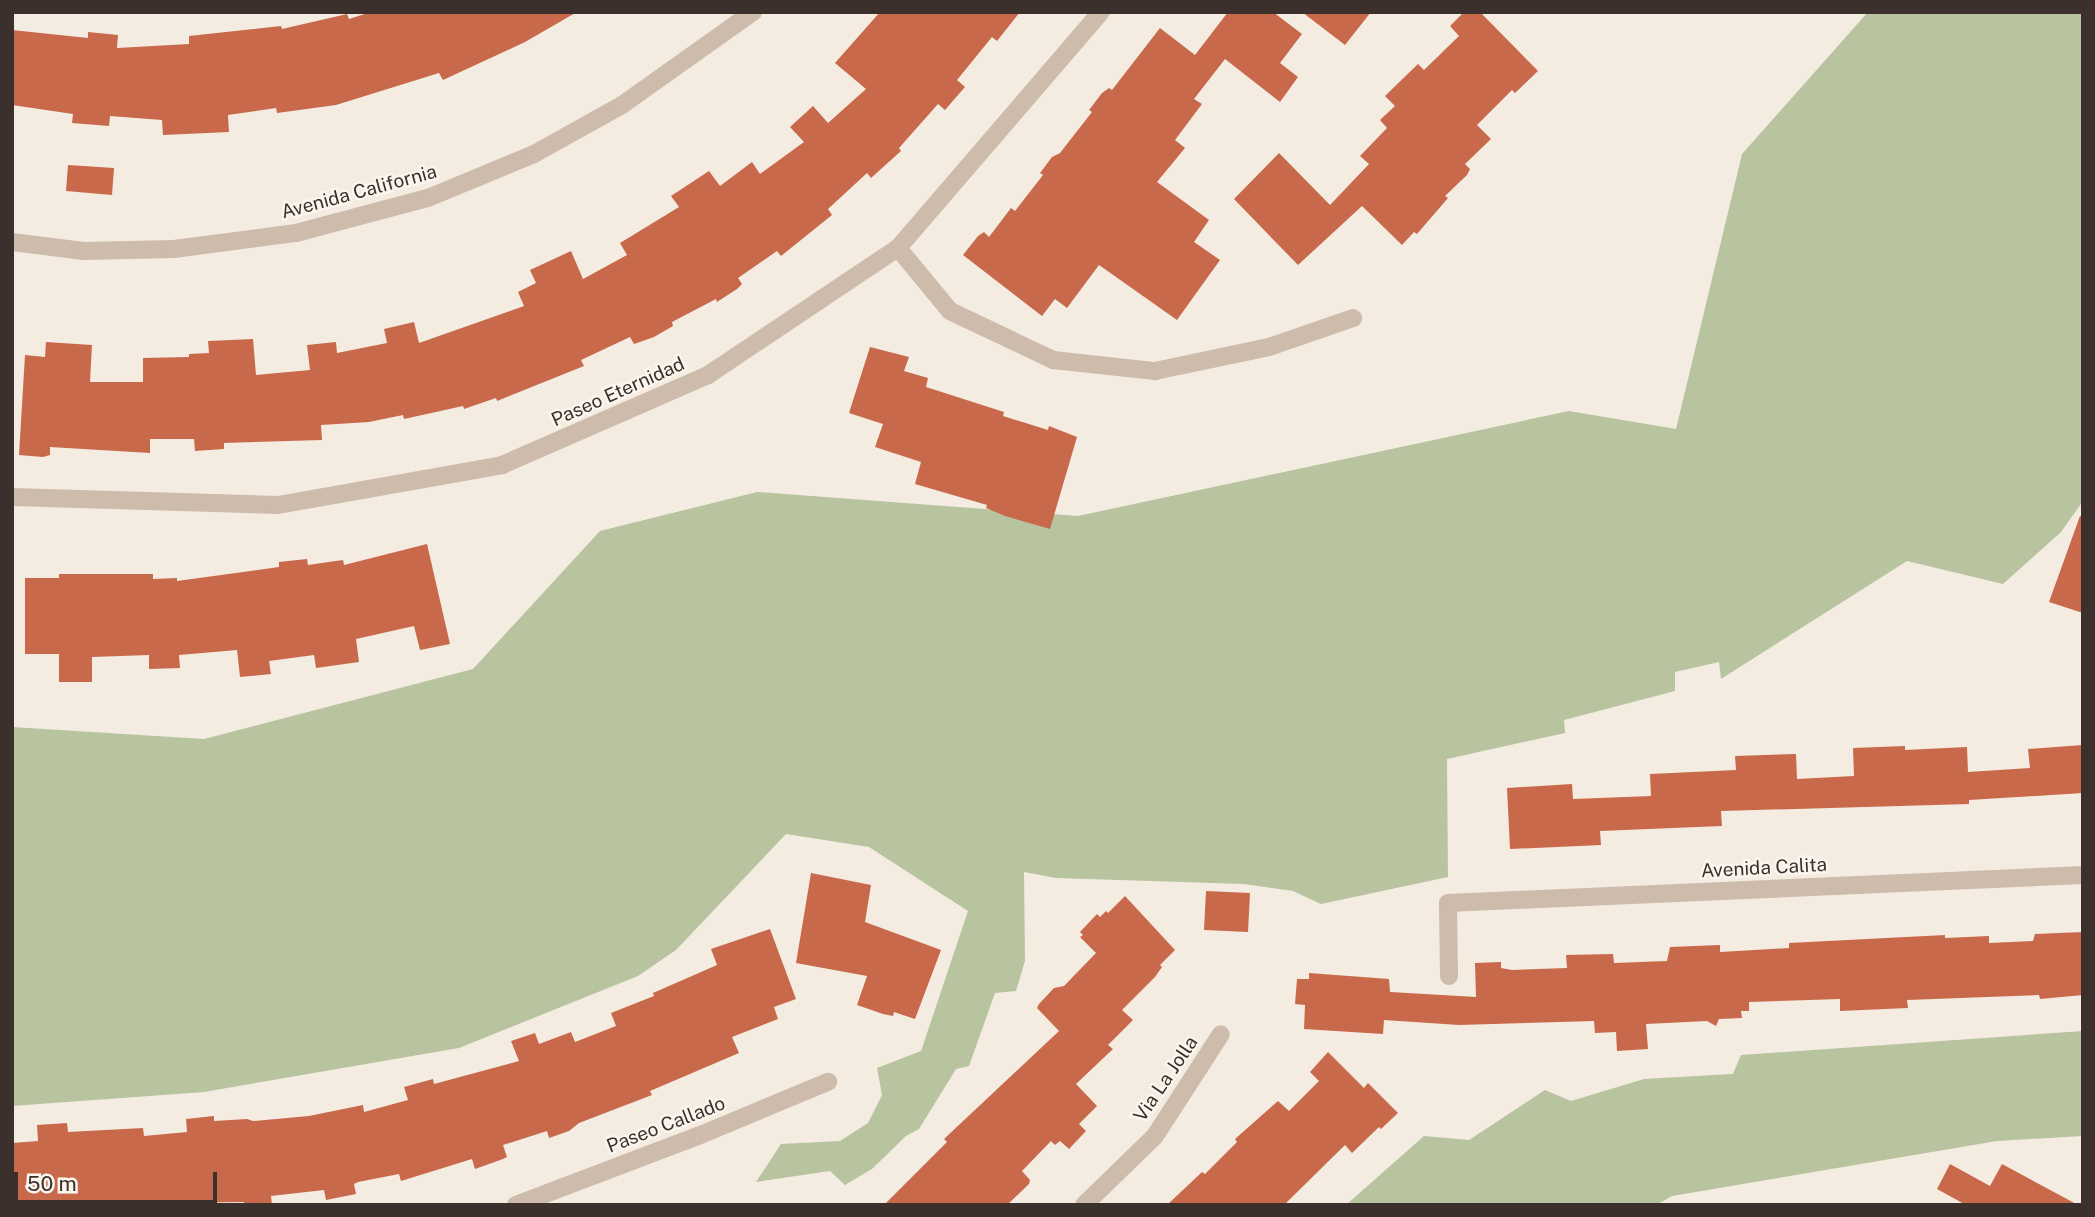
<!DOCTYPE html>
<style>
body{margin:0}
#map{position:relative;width:2095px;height:1217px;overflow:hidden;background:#f4ebe1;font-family:"Public Sans",sans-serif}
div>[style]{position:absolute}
.green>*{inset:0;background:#b8c4a0}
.building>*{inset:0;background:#c8694b}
.minor>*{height:18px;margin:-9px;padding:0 9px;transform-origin:9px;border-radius:9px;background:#cdbbac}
.tertiary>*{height:18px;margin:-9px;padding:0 9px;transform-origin:9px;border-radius:9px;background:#cdbbac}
span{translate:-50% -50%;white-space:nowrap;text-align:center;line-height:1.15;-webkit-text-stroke:5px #fbf5ee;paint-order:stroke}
.street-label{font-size:19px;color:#3b302b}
.frame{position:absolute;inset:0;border:14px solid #3b302b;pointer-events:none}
.scale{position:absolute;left:14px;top:1172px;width:203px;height:32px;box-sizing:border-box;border:4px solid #3b302b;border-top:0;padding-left:9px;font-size:21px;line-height:24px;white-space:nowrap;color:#3b302b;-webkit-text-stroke:5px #fbf5ee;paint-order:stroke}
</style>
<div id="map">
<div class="green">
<div style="clip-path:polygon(1868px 12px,2083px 12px,2083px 501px,2061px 532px,2003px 584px,1907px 561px,1721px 679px,1719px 662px,1675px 672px,1675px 691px,1564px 720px,1565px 733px,1447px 759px,1448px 877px,1321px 904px,1293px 891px,1244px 884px,1056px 878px,1024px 872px,1025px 961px,1016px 991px,995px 993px,969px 1066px,956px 1069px,919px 1129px,906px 1136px,872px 1169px,845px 1185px,830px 1171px,756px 1182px,781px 1144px,840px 1141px,868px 1123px,882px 1095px,877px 1068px,921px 1051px,968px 911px,869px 847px,786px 834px,676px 950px,638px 976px,459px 1048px,204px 1092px,12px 1106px,12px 727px,204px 739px,473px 669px,600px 531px,757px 492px,1078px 516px,1569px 411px,1676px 429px,1742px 154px)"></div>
<div style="clip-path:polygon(2083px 1031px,2083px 1136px,1997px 1141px,1672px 1196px,1656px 1205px,1346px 1205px,1424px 1136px,1469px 1140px,1545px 1090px,1571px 1101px,1644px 1079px,1733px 1074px,1741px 1055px)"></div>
</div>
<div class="building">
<div style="clip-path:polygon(371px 12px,577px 12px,525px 42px,443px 80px,439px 73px,336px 105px,277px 113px,276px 108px,228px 115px,229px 132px,163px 135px,162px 120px,110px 116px,109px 126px,72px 123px,73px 114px,12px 105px,12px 30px,88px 38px,88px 32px,118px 35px,117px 48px,189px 44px,189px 36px,281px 26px,282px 29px,347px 14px,349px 19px)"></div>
<div style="clip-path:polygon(880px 12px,1020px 12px,997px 41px,992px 37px,957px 80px,965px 87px,945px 110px,938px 104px,899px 148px,901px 151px,871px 178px,867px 173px,828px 209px,832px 215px,781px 256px,777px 251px,738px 278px,742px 284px,737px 289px,717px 302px,716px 299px,672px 322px,673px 326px,654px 337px,634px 344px,630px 337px,581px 360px,584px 366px,497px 401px,496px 398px,464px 409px,463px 406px,404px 419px,403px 415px,369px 422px,321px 425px,322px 440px,224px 443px,224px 449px,195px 451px,194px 439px,150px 439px,150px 453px,50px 447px,50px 455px,43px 457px,19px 455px,25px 355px,45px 357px,46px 342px,92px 345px,90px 382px,143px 382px,143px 358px,189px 357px,189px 354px,209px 353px,208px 341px,253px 339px,256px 375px,310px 370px,307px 345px,336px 342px,337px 353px,387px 343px,384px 329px,414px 322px,419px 343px,524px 306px,518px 292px,536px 283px,530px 270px,571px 251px,583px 279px,627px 255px,620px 243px,679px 207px,671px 196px,709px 171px,720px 186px,752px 162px,760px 174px,804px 142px,790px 127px,813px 106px,828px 123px,866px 89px,835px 63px)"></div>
<div style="clip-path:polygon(1228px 12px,1273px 12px,1302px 34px,1280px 63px,1298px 77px,1280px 102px,1225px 59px,1194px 99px,1202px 104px,1175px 140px,1185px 148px,1157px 182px,1209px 220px,1194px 242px,1220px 260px,1177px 320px,1099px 265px,1067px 308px,1055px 299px,1042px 316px,963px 255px,978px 236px,984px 232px,989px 237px,1011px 208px,1015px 211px,1043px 175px,1040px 173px,1052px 157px,1060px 153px,1092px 112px,1089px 110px,1102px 93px,1109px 88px,1112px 90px,1160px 28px,1195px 55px)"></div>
<div style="clip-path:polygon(1302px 12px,1371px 12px,1345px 45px)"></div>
<div style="clip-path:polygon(1464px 12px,1480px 12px,1538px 71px,1515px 93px,1512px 90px,1477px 125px,1491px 139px,1465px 164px,1470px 169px,1467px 175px,1445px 196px,1448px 198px,1417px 234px,1414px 232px,1402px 245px,1362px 206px,1298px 265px,1234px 199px,1279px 153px,1330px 205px,1369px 164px,1360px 156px,1387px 128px,1380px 120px,1395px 106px,1385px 96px,1418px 64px,1424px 70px,1459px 36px,1450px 26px)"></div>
<div style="clip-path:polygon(68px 165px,114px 168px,112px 195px,66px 191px)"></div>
<div style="clip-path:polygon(870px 347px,909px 357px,904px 371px,928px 378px,926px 387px,1004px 412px,1003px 416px,1048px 430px,1049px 426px,1077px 437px,1050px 529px,1005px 516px,986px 508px,987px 505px,915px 484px,921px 462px,875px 447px,883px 424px,849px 413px)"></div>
<div style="clip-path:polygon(2080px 516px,2083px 517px,2083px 613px,2049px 602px)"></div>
<div style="clip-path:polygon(427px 544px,450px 644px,420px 650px,414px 626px,356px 639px,359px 662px,316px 668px,314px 655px,269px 661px,271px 674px,240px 677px,237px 650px,179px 655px,180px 668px,149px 669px,149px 655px,92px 657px,92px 682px,59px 682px,59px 654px,25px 654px,25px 578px,59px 578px,59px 574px,153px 574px,153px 579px,177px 578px,177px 581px,279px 567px,279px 562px,307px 559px,308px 565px,343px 560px,344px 565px)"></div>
<div style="clip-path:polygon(2083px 745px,2083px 793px,1969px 800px,1969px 804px,1721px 811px,1722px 826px,1600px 831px,1601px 845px,1510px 849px,1507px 788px,1572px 784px,1573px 799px,1651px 796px,1650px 774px,1736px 770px,1735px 756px,1796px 754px,1797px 779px,1854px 776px,1853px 748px,1905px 746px,1905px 750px,1967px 747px,1968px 772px,2030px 768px,2028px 749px)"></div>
<div style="clip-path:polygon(811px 873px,871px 885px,865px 922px,941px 950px,915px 1019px,894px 1012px,893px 1016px,883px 1014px,857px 1005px,867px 976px,796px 963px)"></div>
<div style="clip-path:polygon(1206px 891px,1250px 893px,1248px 932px,1204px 930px)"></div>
<div style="clip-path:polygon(1125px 896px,1175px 950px,1160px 965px,1162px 967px,1155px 977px,1122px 1010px,1133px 1020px,1108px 1045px,1113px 1049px,1076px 1084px,1097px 1106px,1079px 1124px,1086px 1131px,1069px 1149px,1060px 1141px,1055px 1145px,1051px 1141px,1022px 1171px,1030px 1180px,1029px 1184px,1007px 1205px,884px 1205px,947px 1142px,944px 1139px,1059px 1031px,1037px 1008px,1039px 1004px,1054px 988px,1064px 986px,1096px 953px,1080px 937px,1083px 935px,1080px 932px,1097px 914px,1100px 917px,1106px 911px,1108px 913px)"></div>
<div style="clip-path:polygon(770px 929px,796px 999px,774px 1007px,778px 1019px,732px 1037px,739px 1053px,650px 1091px,652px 1095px,579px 1123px,569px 1131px,549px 1138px,547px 1131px,503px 1145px,507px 1157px,503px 1159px,475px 1169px,472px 1159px,401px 1181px,399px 1174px,358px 1182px,354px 1184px,356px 1194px,326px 1200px,324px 1190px,271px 1196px,272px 1205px,244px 1205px,244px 1202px,14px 1205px,12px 1143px,38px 1141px,37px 1125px,67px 1123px,68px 1132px,143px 1128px,144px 1136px,187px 1132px,186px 1119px,214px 1116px,214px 1121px,247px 1119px,253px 1121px,309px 1116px,363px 1105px,364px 1112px,408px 1100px,404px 1087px,433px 1079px,434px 1084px,519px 1061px,511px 1041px,535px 1033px,539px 1044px,571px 1032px,575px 1042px,616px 1026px,611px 1013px,654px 996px,653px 993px,717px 965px,711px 949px)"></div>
<div style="clip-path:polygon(2083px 932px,2083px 995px,2040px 999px,2039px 995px,1907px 1000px,1908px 1008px,1840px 1011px,1840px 999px,1749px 1002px,1749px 1011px,1741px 1011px,1742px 1018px,1719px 1019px,1716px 1026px,1707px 1021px,1646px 1024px,1648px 1049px,1617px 1051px,1616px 1032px,1595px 1033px,1594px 1021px,1459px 1025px,1384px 1020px,1383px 1034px,1304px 1029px,1305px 1005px,1295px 1004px,1297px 979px,1309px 979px,1309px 973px,1389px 979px,1390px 992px,1476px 997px,1475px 963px,1501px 962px,1501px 968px,1512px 970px,1567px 968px,1566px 955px,1613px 954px,1614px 963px,1667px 961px,1670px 947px,1720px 945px,1720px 952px,1789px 948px,1789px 943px,1945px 935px,1945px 938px,1989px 936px,1989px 943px,2033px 941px,2035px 934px)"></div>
<div style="clip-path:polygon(1328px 1052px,1364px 1088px,1368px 1083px,1398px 1113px,1381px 1129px,1379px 1127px,1352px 1153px,1345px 1145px,1284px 1205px,1167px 1205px,1202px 1172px,1205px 1174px,1237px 1142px,1235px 1139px,1278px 1101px,1289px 1111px,1319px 1081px,1310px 1072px)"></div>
<div style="clip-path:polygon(1950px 1164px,1990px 1186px,2002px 1164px,2078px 1205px,1966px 1205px,1937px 1189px)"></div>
</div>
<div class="minor">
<div style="left:898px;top:248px;width:82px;rotate:50.5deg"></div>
<div style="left:950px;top:311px;width:114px;rotate:25.4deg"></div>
<div style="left:1053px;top:360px;width:103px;rotate:6.2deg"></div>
<div style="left:1155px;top:371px;width:116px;rotate:-11.9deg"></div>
<div style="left:1269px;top:347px;width:89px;rotate:-19deg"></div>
<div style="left:12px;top:497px;width:266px;rotate:1.7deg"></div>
<div style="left:278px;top:505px;width:228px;rotate:-10.1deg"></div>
<div style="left:502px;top:465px;width:225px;rotate:-23.6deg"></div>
<div style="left:708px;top:375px;width:229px;rotate:-33.8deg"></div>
<div style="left:898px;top:248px;width:311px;rotate:-49.3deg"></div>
<div style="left:1449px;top:976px;width:73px;rotate:-90.8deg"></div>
<div style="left:1448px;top:903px;width:636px;rotate:-2.52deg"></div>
<div style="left:516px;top:1205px;width:195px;rotate:-20.8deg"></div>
<div style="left:698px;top:1136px;width:141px;rotate:-22.6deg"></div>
<div style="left:1084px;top:1205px;width:99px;rotate:-44.2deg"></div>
<div style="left:1155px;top:1136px;width:121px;rotate:-57.1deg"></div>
</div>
<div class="tertiary">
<div style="left:12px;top:242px;width:72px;rotate:7.2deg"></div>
<div style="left:83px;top:251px;width:91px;rotate:-1.3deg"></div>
<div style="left:174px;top:249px;width:123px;rotate:-7.5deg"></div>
<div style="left:296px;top:233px;width:137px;rotate:-14.9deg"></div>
<div style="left:428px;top:198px;width:115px;rotate:-22.5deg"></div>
<div style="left:534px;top:154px;width:101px;rotate:-29.1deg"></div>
<div style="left:622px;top:105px;width:161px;rotate:-35.4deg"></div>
</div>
<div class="street-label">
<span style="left:359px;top:192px;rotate:-15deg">Avenida California</span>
<span style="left:618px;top:392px;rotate:-24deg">Paseo Eternidad</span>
<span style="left:1764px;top:868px;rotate:-3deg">Avenida Calita</span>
<span style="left:1166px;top:1079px;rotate:-56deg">Via La Jolla</span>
<span style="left:666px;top:1125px;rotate:-21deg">Paseo Callado</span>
</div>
<div class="frame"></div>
<div class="scale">50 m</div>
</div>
